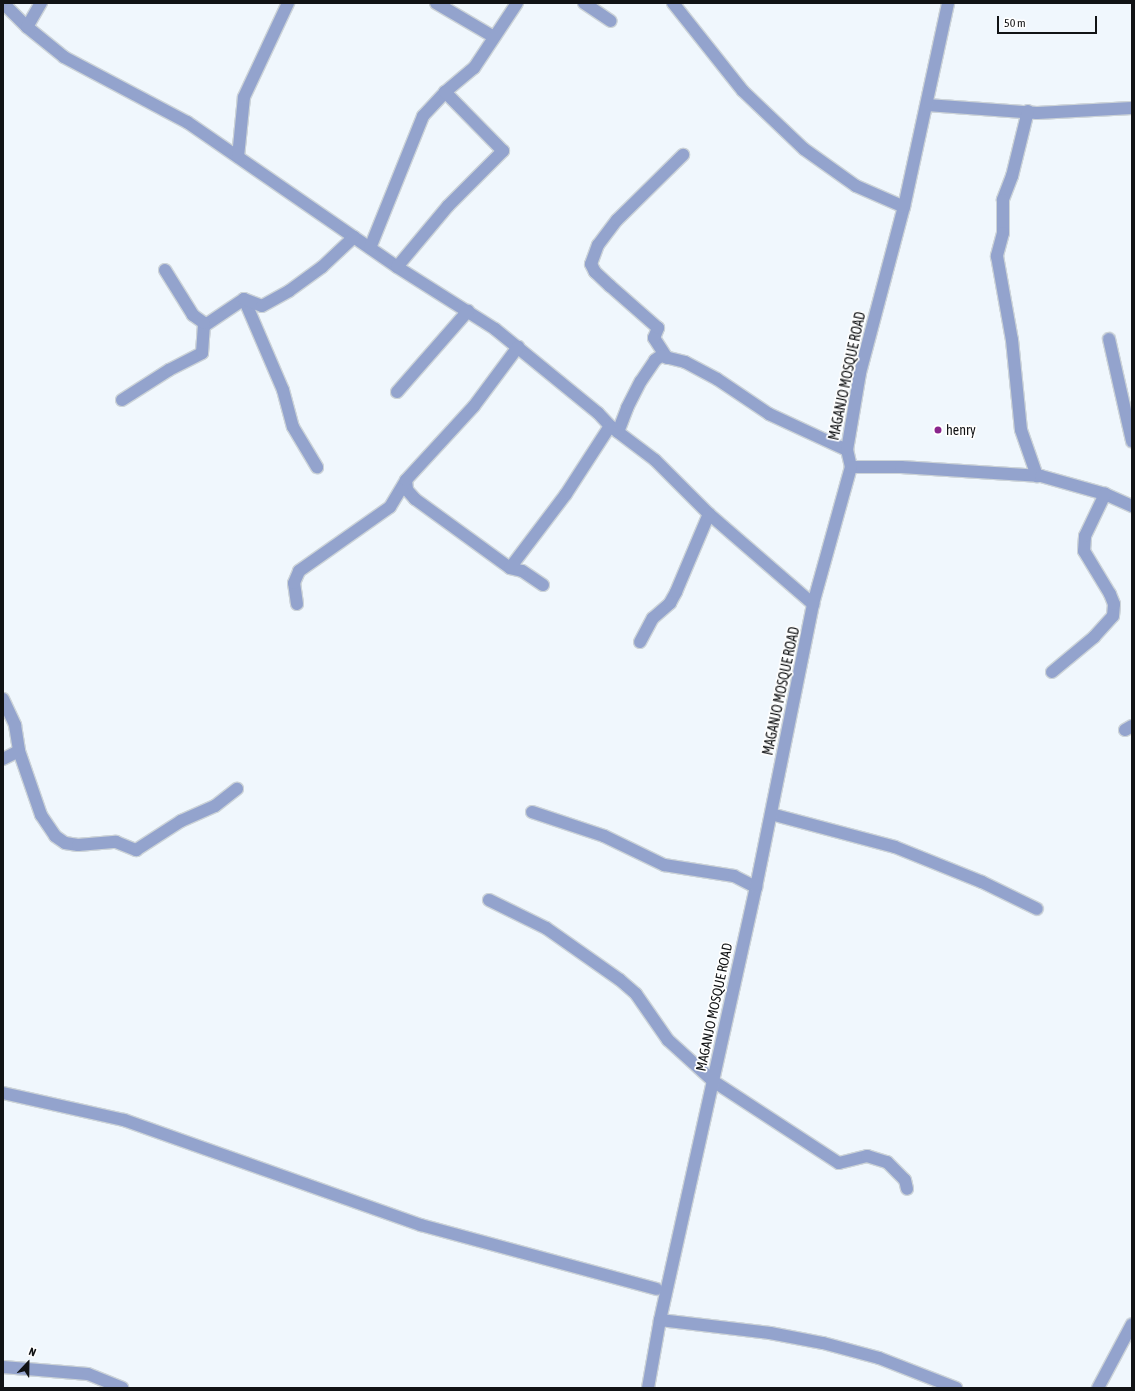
<!DOCTYPE html>
<style>
body{margin:0}
#map{position:relative;width:1135px;height:1391px;overflow:hidden;background:#f0f7fd;font-family:"Asap Condensed",sans-serif}
div>[style]{position:absolute}
.roads{filter:drop-shadow(1px 0 #ccd3d8) drop-shadow(-1px 0 #ccd3d8) drop-shadow(0 1px #ccd3d8) drop-shadow(0 -1px #ccd3d8)}
.minor>*{height:12px;margin:-6px;padding:0 6px;transform-origin:6px;border-radius:6px;background:#93a3cd}
.dots>*{width:11px;height:11px;translate:-50% -50%;box-sizing:border-box;border:2px solid #fff;border-radius:50%}
span{translate:-50% -50%;white-space:nowrap;text-align:center;line-height:1.15;-webkit-text-stroke:3.5px #fff;paint-order:stroke}
.street-label{font-size:14px;color:#111315}
.poi-label{font-size:14px;color:#111315}
.left{translate:0 -50%;text-align:left}
.frame{position:absolute;inset:0;border:4px solid #111315;pointer-events:none}
.north{position:absolute;left:8px;top:1343px;width:40px;height:40px;-webkit-text-stroke:3px #fff;paint-order:stroke;rotate:22deg;font-size:11px;font-weight:700;line-height:16px;text-align:center;color:#111315}
.north::after{content:'';display:block;margin:auto;width:14px;height:18px;background:#111315;clip-path:polygon(50% 0,100% 100%,50% 72%,0 100%)}
.scale{position:absolute;left:997px;top:16px;width:100px;height:18px;box-sizing:border-box;border:2px solid #111315;border-top:0;padding-left:5px;font-size:12px;line-height:14px;white-space:nowrap;color:#111315;-webkit-text-stroke:3px #fff;paint-order:stroke}
</style>
<div id="map">
<div class="roads">
<div class="minor">
<div style="left:3px;top:3px;width:34px;rotate:45deg"></div>
<div style="left:27px;top:27px;width:48px;rotate:39deg"></div>
<div style="left:64px;top:57px;width:139px;rotate:27.9deg"></div>
<div style="left:187px;top:122px;width:255px;rotate:34.6deg"></div>
<div style="left:397px;top:267px;width:116px;rotate:32.3deg"></div>
<div style="left:495px;top:329px;width:133px;rotate:39.2deg"></div>
<div style="left:598px;top:413px;width:18px;rotate:47deg"></div>
<div style="left:610px;top:426px;width:56px;rotate:37.1deg"></div>
<div style="left:655px;top:460px;width:76px;rotate:45deg"></div>
<div style="left:709px;top:514px;width:138px;rotate:40.9deg"></div>
<div style="left:436px;top:3px;width:67px;rotate:30.4deg"></div>
<div style="left:584px;top:3px;width:32px;rotate:34deg"></div>
<div style="left:673px;top:3px;width:112px;rotate:51.5deg"></div>
<div style="left:743px;top:91px;width:84px;rotate:43.6deg"></div>
<div style="left:804px;top:149px;width:64px;rotate:35.4deg"></div>
<div style="left:856px;top:186px;width:52px;rotate:23.6deg"></div>
<div style="left:27px;top:27px;width:28px;rotate:-60deg"></div>
<div style="left:927px;top:105px;width:110px;rotate:4.2deg"></div>
<div style="left:1037px;top:113px;width:95px;rotate:-3deg"></div>
<div style="left:1028px;top:111px;width:67px;rotate:103.8deg"></div>
<div style="left:1012px;top:176px;width:26px;rotate:111deg"></div>
<div style="left:1003px;top:200px;width:33px;rotate:90deg"></div>
<div style="left:1003px;top:233px;width:24px;rotate:105deg"></div>
<div style="left:997px;top:256px;width:85px;rotate:79.9deg"></div>
<div style="left:1012px;top:340px;width:90px;rotate:84.3deg"></div>
<div style="left:1021px;top:430px;width:49px;rotate:70.8deg"></div>
<div style="left:238px;top:157px;width:60px;rotate:-84.3deg"></div>
<div style="left:244px;top:97px;width:104px;rotate:-64.9deg"></div>
<div style="left:370px;top:248px;width:142px;rotate:-68.1deg"></div>
<div style="left:423px;top:116px;width:33px;rotate:-47deg"></div>
<div style="left:445px;top:92px;width:38px;rotate:-40deg"></div>
<div style="left:474px;top:68px;width:78px;rotate:-56.5deg"></div>
<div style="left:397px;top:267px;width:80px;rotate:-50.1deg"></div>
<div style="left:448px;top:206px;width:78px;rotate:-45deg"></div>
<div style="left:503px;top:151px;width:83px;rotate:-134.5deg"></div>
<div style="left:244px;top:299px;width:99px;rotate:66.8deg"></div>
<div style="left:283px;top:390px;width:38px;rotate:75deg"></div>
<div style="left:293px;top:427px;width:47px;rotate:59deg"></div>
<div style="left:204px;top:326px;width:48px;rotate:-34deg"></div>
<div style="left:244px;top:299px;width:19px;rotate:21deg"></div>
<div style="left:262px;top:306px;width:31px;rotate:-29deg"></div>
<div style="left:289px;top:291px;width:41px;rotate:-36deg"></div>
<div style="left:322px;top:267px;width:44px;rotate:-43.2deg"></div>
<div style="left:1109px;top:339px;width:105px;rotate:77.3deg"></div>
<div style="left:667px;top:358px;width:24px;rotate:-123deg"></div>
<div style="left:654px;top:338px;width:11px;rotate:-68deg"></div>
<div style="left:658px;top:328px;width:64px;rotate:-138.8deg"></div>
<div style="left:610px;top:286px;width:21px;rotate:-137deg"></div>
<div style="left:595px;top:272px;width:9px;rotate:-117deg"></div>
<div style="left:591px;top:264px;width:20px;rotate:-70deg"></div>
<div style="left:598px;top:245px;width:31px;rotate:-53deg"></div>
<div style="left:617px;top:220px;width:93px;rotate:-44.6deg"></div>
<div style="left:397px;top:392px;width:108px;rotate:-48.8deg"></div>
<div style="left:122px;top:400px;width:56px;rotate:-32.6deg"></div>
<div style="left:169px;top:370px;width:37px;rotate:-27deg"></div>
<div style="left:202px;top:353px;width:30px;rotate:-86deg"></div>
<div style="left:204px;top:323px;width:14px;rotate:-144deg"></div>
<div style="left:193px;top:315px;width:53px;rotate:-121.9deg"></div>
<div style="left:618px;top:432px;width:26px;rotate:-69deg"></div>
<div style="left:627px;top:408px;width:30px;rotate:-63deg"></div>
<div style="left:641px;top:381px;width:25px;rotate:-56deg"></div>
<div style="left:655px;top:360px;width:7px;rotate:-34deg"></div>
<div style="left:661px;top:356px;width:25px;rotate:14deg"></div>
<div style="left:685px;top:362px;width:36px;rotate:28deg"></div>
<div style="left:717px;top:379px;width:63px;rotate:33.9deg"></div>
<div style="left:769px;top:414px;width:86px;rotate:24.8deg"></div>
<div style="left:851px;top:467px;width:50px"></div>
<div style="left:901px;top:467px;width:140px;rotate:3.7deg"></div>
<div style="left:1041px;top:476px;width:66px;rotate:15.7deg"></div>
<div style="left:1105px;top:494px;width:30px;rotate:24deg"></div>
<div style="left:406px;top:480px;width:10px;rotate:84deg"></div>
<div style="left:407px;top:490px;width:12px;rotate:48deg"></div>
<div style="left:415px;top:499px;width:117px;rotate:36deg"></div>
<div style="left:543px;top:585px;width:25px;rotate:-146deg"></div>
<div style="left:522px;top:571px;width:12px;rotate:-166deg"></div>
<div style="left:510px;top:568px;width:93px;rotate:-52.9deg"></div>
<div style="left:566px;top:494px;width:81px;rotate:-57.1deg"></div>
<div style="left:297px;top:604px;width:21px;rotate:-98deg"></div>
<div style="left:294px;top:583px;width:13px;rotate:-67deg"></div>
<div style="left:299px;top:571px;width:111px;rotate:-35.1deg"></div>
<div style="left:390px;top:507px;width:31px;rotate:-59deg"></div>
<div style="left:406px;top:480px;width:100px;rotate:-47.4deg"></div>
<div style="left:474px;top:406px;width:74px;rotate:-53.3deg"></div>
<div style="left:640px;top:642px;width:27px;rotate:-62deg"></div>
<div style="left:653px;top:618px;width:23px;rotate:-41deg"></div>
<div style="left:670px;top:603px;width:13px;rotate:-61deg"></div>
<div style="left:676px;top:592px;width:85px;rotate:-67.1deg"></div>
<div style="left:1052px;top:672px;width:55px;rotate:-39.8deg"></div>
<div style="left:1094px;top:637px;width:28px;rotate:-48deg"></div>
<div style="left:1113px;top:616px;width:12px;rotate:-85deg"></div>
<div style="left:1114px;top:604px;width:11px;rotate:-112deg"></div>
<div style="left:1110px;top:594px;width:50px;rotate:-121.2deg"></div>
<div style="left:1084px;top:551px;width:15px;rotate:-86deg"></div>
<div style="left:1085px;top:536px;width:47px;rotate:-64.5deg"></div>
<div style="left:3px;top:699px;width:29px;rotate:65deg"></div>
<div style="left:15px;top:725px;width:26px;rotate:81deg"></div>
<div style="left:19px;top:751px;width:68px;rotate:71deg"></div>
<div style="left:41px;top:815px;width:25px;rotate:56deg"></div>
<div style="left:55px;top:836px;width:12px;rotate:35deg"></div>
<div style="left:65px;top:843px;width:13px;rotate:9deg"></div>
<div style="left:78px;top:845px;width:38px;rotate:-5deg"></div>
<div style="left:116px;top:842px;width:22px;rotate:22deg"></div>
<div style="left:136px;top:850px;width:54px;rotate:-32.8deg"></div>
<div style="left:181px;top:821px;width:37px;rotate:-24deg"></div>
<div style="left:215px;top:806px;width:28px;rotate:-38deg"></div>
<div style="left:1125px;top:730px;width:8px;rotate:-30deg"></div>
<div style="left:3px;top:759px;width:18px;rotate:-27deg"></div>
<div style="left:532px;top:812px;width:76px;rotate:18.4deg"></div>
<div style="left:604px;top:836px;width:67px;rotate:25.8deg"></div>
<div style="left:664px;top:865px;width:71px;rotate:8.9deg"></div>
<div style="left:734px;top:876px;width:25px;rotate:27deg"></div>
<div style="left:771px;top:814px;width:128px;rotate:14.9deg"></div>
<div style="left:895px;top:847px;width:94px;rotate:21.9deg"></div>
<div style="left:982px;top:882px;width:61px;rotate:26.1deg"></div>
<div style="left:489px;top:900px;width:64px;rotate:26.2deg"></div>
<div style="left:546px;top:928px;width:90px;rotate:35.1deg"></div>
<div style="left:620px;top:980px;width:21px;rotate:41deg"></div>
<div style="left:636px;top:994px;width:56px;rotate:55.2deg"></div>
<div style="left:668px;top:1040px;width:61px;rotate:42.3deg"></div>
<div style="left:713px;top:1081px;width:150px;rotate:33.1deg"></div>
<div style="left:839px;top:1163px;width:29px;rotate:-14deg"></div>
<div style="left:867px;top:1156px;width:21px;rotate:17deg"></div>
<div style="left:887px;top:1162px;width:25px;rotate:45deg"></div>
<div style="left:905px;top:1180px;width:9px;rotate:77deg"></div>
<div style="left:3px;top:1093px;width:124px;rotate:12.6deg"></div>
<div style="left:124px;top:1120px;width:315px;rotate:19.5deg"></div>
<div style="left:421px;top:1225px;width:244px;rotate:15.2deg"></div>
<div style="left:660px;top:1320px;width:111px;rotate:6.7deg"></div>
<div style="left:770px;top:1333px;width:54px;rotate:10.7deg"></div>
<div style="left:823px;top:1343px;width:58px;rotate:15deg"></div>
<div style="left:879px;top:1358px;width:83px;rotate:21.3deg"></div>
<div style="left:3px;top:1367px;width:85px;rotate:4.7deg"></div>
<div style="left:88px;top:1374px;width:37px;rotate:22deg"></div>
<div style="left:648px;top:1388px;width:69px;rotate:-80deg"></div>
<div style="left:660px;top:1320px;width:444px;rotate:-77.5deg"></div>
<div style="left:756px;top:887px;width:289px;rotate:-78.6deg"></div>
<div style="left:813px;top:604px;width:142px;rotate:-74.5deg"></div>
<div style="left:851px;top:467px;width:17px;rotate:-103deg"></div>
<div style="left:847px;top:450px;width:78px;rotate:-80.4deg"></div>
<div style="left:860px;top:373px;width:172px;rotate:-75.2deg"></div>
<div style="left:904px;top:207px;width:209px;rotate:-77.8deg"></div>
<div style="left:1098px;top:1388px;width:72px;rotate:-62deg"></div>
</div>
</div>
<div class="dots">
<div style="left:938px;top:430px;background:#8a258c"></div>
</div>
<div class="street-label">
<span style="left:847px;top:376px;rotate:-78deg">MAGANJO MOSQUE ROAD</span>
<span style="left:781px;top:691px;rotate:-78deg">MAGANJO MOSQUE ROAD</span>
<span style="left:714px;top:1007px;rotate:-78deg">MAGANJO MOSQUE ROAD</span>
</div>
<div class="poi-label">
<span class="left" style="left:946px;top:430px">henry</span>
</div>
<div class="frame"></div>
<div class="north">N</div>
<div class="scale">50 m</div>
</div>
